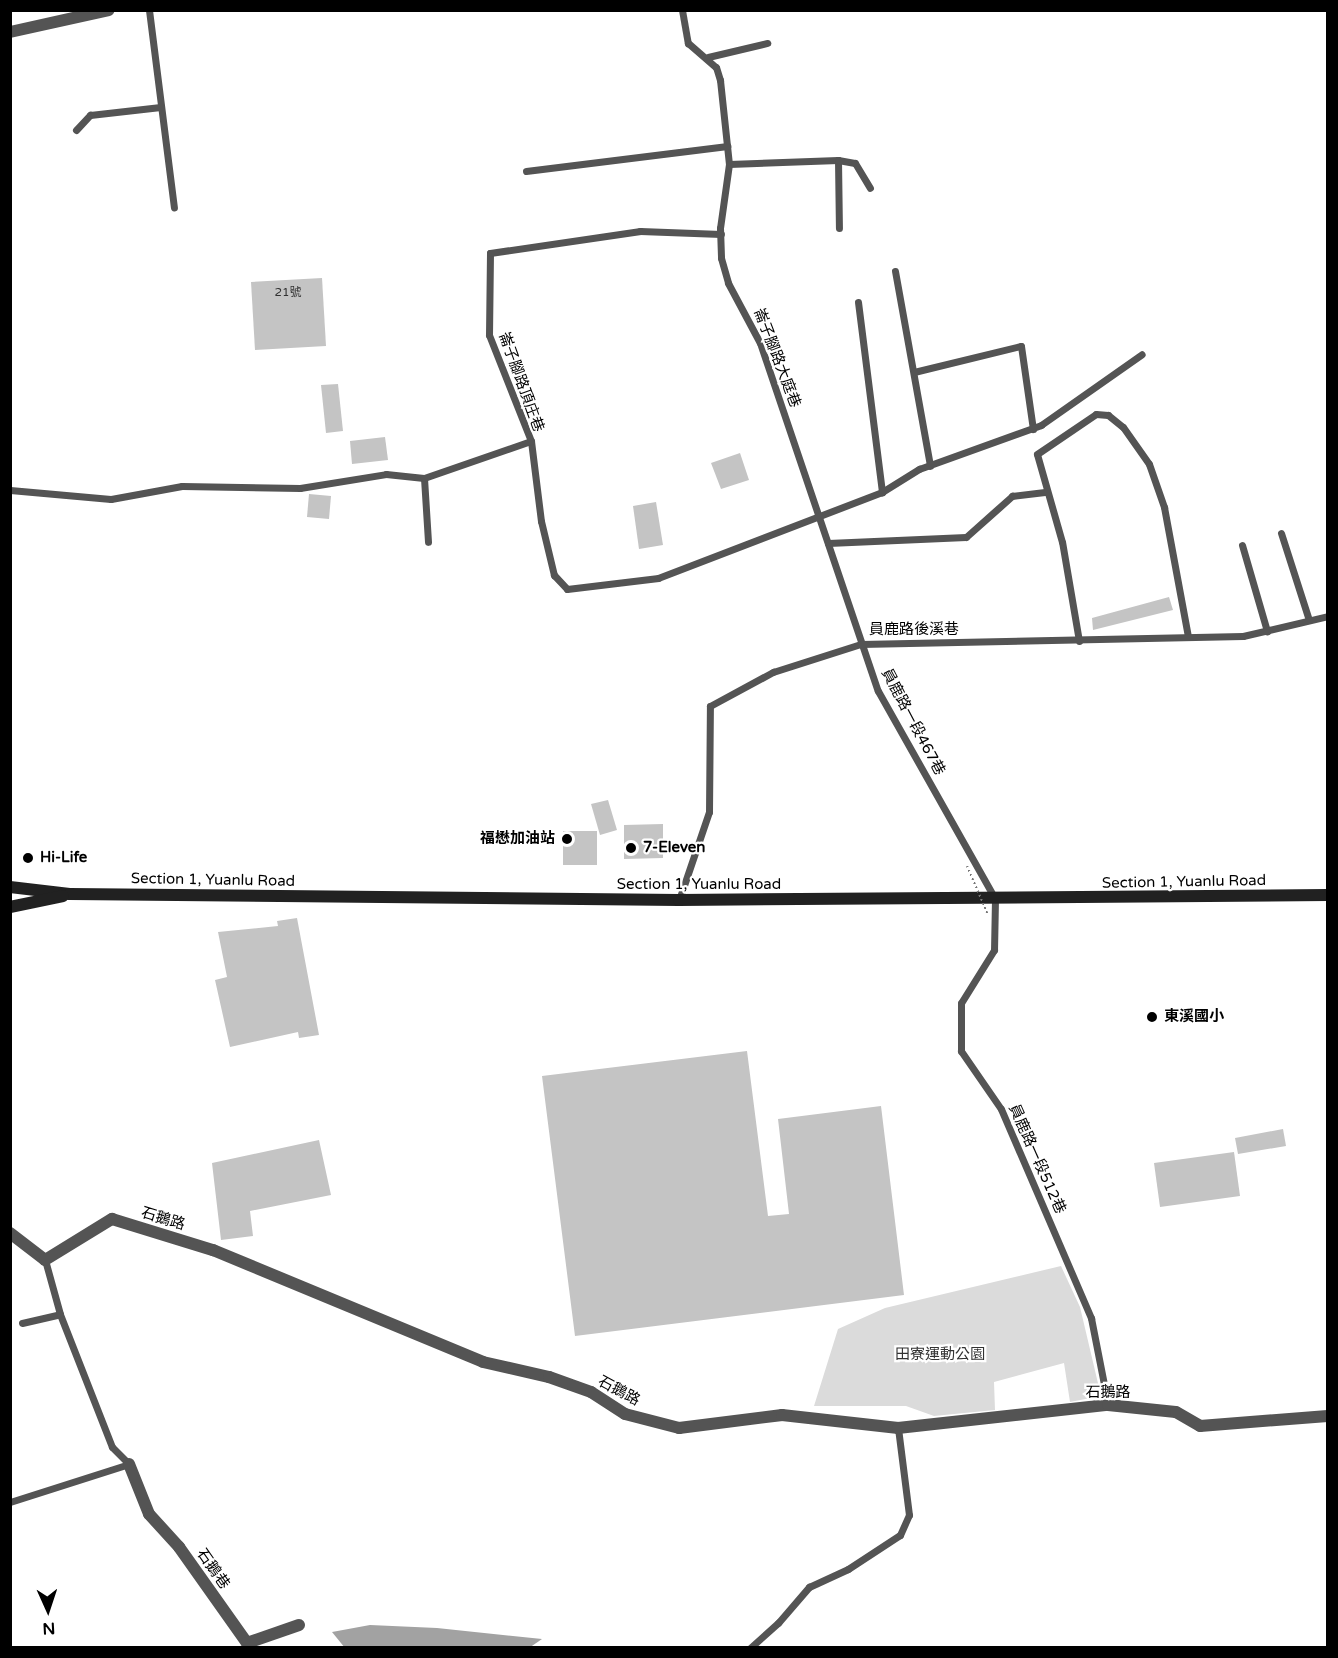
<!DOCTYPE html>
<meta charset="utf-8">
<style>
body{margin:0}
#map{position:relative;width:1338px;height:1658px;overflow:hidden;background:#fff;font-family:"Varela Round","Noto Sans TC",sans-serif}
div>[style]{position:absolute}
.green>*{inset:0;background:#dbdbdb}
.water>*{inset:0;background:#a2a2a2}
.building>*{inset:0;background:#c4c4c4}
.service>*{height:7px;margin:-3.5px;padding:0 3.5px;transform-origin:3.5px;border-radius:3.5px;background:#545454}
.minor>*{height:12px;margin:-6px;padding:0 6px;transform-origin:6px;border-radius:6px;background:#545454}
.tertiary>*{height:12px;margin:-6px;padding:0 6px;transform-origin:6px;border-radius:6px;background:#545454}
.secondary>*{height:12px;margin:-6px;padding:0 6px;transform-origin:6px;border-radius:6px;background:#212121}
.path-bridge>*{height:2px;margin-top:-1px;transform-origin:0;background:repeating-linear-gradient(90deg,#767676 0 1.5px,transparent 0 4.5px)}
.dots>*{width:16px;height:16px;translate:-50% -50%;box-sizing:border-box;border:3px solid #fff;border-radius:50%}
span{translate:-50% -50%;white-space:nowrap;text-align:center;line-height:1.15;-webkit-text-stroke:4.5px #fff;paint-order:stroke}
.number-label{font-size:12px;color:#313131}
.number-label span{-webkit-text-stroke-width:0}
.street-label{font-size:15px;color:#000}
.poi-label{font-size:15px;color:#000;font-weight:700}
.right{translate:-100% -50%;text-align:right}
.left{translate:0 -50%;text-align:left}
.park-label{font-size:15px;color:#323232}
.frame{position:absolute;inset:0;border:12px solid #000;pointer-events:none}
.north{position:absolute;left:18px;top:1580px;width:60px;height:60px;-webkit-text-stroke:4px #fff;paint-order:stroke;rotate:177deg;font-size:16px;font-weight:700;line-height:24px;text-align:center;color:#000}
.north::after{content:'';display:block;margin:auto;width:21px;height:27px;background:#000;clip-path:polygon(50% 0,100% 100%,50% 72%,0 100%)}
</style>
<div id="map">
<div class="green">
<div style="clip-path:polygon(1061px 1266px,1080px 1307px,1101px 1396px,1070px 1402px,1064px 1363px,994px 1382px,995px 1410px,934px 1416px,906px 1406px,814px 1406px,838px 1329px,885px 1308px)"></div>
</div>
<div class="water">
<div style="clip-path:polygon(370px 1625px,437px 1628px,542px 1639px,529px 1648px,345px 1648px,332px 1632px)"></div>
</div>
<div class="building">
<div style="clip-path:polygon(322px 278px,326px 346px,255px 350px,251px 282px)"></div>
<div style="clip-path:polygon(338px 384px,343px 431px,326px 433px,321px 385px)"></div>
<div style="clip-path:polygon(385px 437px,388px 460px,352px 464px,350px 441px)"></div>
<div style="clip-path:polygon(740px 453px,749px 480px,721px 489px,711px 463px)"></div>
<div style="clip-path:polygon(309px 494px,331px 496px,329px 519px,307px 517px)"></div>
<div style="clip-path:polygon(656px 502px,663px 545px,639px 549px,633px 506px)"></div>
<div style="clip-path:polygon(1169px 597px,1173px 610px,1093px 630px,1092px 618px)"></div>
<div style="clip-path:polygon(608px 800px,617px 830px,600px 835px,591px 804px)"></div>
<div style="clip-path:polygon(663px 824px,663px 858px,624px 859px,624px 825px)"></div>
<div style="clip-path:polygon(563px 831px,597px 831px,597px 865px,563px 865px)"></div>
<div style="clip-path:polygon(297px 918px,319px 1035px,299px 1038px,298px 1032px,230px 1047px,215px 980px,227px 977px,218px 932px,278px 926px,277px 921px)"></div>
<div style="clip-path:polygon(747px 1051px,768px 1216px,789px 1214px,778px 1119px,881px 1106px,904px 1295px,575px 1336px,542px 1076px)"></div>
<div style="clip-path:polygon(1283px 1129px,1286px 1146px,1238px 1154px,1235px 1138px)"></div>
<div style="clip-path:polygon(319px 1140px,331px 1195px,250px 1211px,253px 1236px,221px 1240px,212px 1163px)"></div>
<div style="clip-path:polygon(1234px 1152px,1240px 1196px,1160px 1207px,1154px 1163px)"></div>
</div>
<div class="service">
<div style="left:149px;top:10px;width:199px;rotate:82.8deg"></div>
<div style="left:682px;top:10px;width:34px;rotate:80deg"></div>
<div style="left:688px;top:43px;width:37px;rotate:41deg"></div>
<div style="left:716px;top:67px;width:14px;rotate:73deg"></div>
<div style="left:720px;top:80px;width:84px;rotate:83.9deg"></div>
<div style="left:729px;top:164px;width:65px;rotate:98deg"></div>
<div style="left:720px;top:228px;width:30px;rotate:88deg"></div>
<div style="left:721px;top:258px;width:26px;rotate:74deg"></div>
<div style="left:728px;top:283px;width:68px;rotate:61.9deg"></div>
<div style="left:760px;top:343px;width:367px;rotate:71.3deg"></div>
<div style="left:878px;top:691px;width:239px;rotate:60.6deg"></div>
<div style="left:995px;top:899px;width:51px;rotate:91.1deg"></div>
<div style="left:994px;top:950px;width:62px;rotate:121.9deg"></div>
<div style="left:961px;top:1003px;width:48px;rotate:90deg"></div>
<div style="left:961px;top:1051px;width:70px;rotate:55.4deg"></div>
<div style="left:1001px;top:1109px;width:228px;rotate:66.7deg"></div>
<div style="left:1091px;top:1318px;width:89px;rotate:78.9deg"></div>
<div style="left:708px;top:57px;width:61px;rotate:-13.3deg"></div>
<div style="left:76px;top:130px;width:21px;rotate:-47deg"></div>
<div style="left:90px;top:115px;width:71px;rotate:-6.4deg"></div>
<div style="left:838px;top:160px;width:68px;rotate:89.2deg"></div>
<div style="left:729px;top:164px;width:109px;rotate:-2.1deg"></div>
<div style="left:838px;top:160px;width:17px;rotate:10deg"></div>
<div style="left:855px;top:163px;width:29px;rotate:59deg"></div>
<div style="left:526px;top:171px;width:203px;rotate:-7.1deg"></div>
<div style="left:895px;top:271px;width:198px;rotate:79.8deg"></div>
<div style="left:858px;top:302px;width:192px;rotate:82.8deg"></div>
<div style="left:914px;top:372px;width:110px;rotate:-13.7deg"></div>
<div style="left:1021px;top:346px;width:84px;rotate:81.8deg"></div>
<div style="left:531px;top:441px;width:81px;rotate:82.9deg"></div>
<div style="left:541px;top:521px;width:56px;rotate:76.5deg"></div>
<div style="left:554px;top:575px;width:19px;rotate:47deg"></div>
<div style="left:567px;top:589px;width:92px;rotate:-6.9deg"></div>
<div style="left:658px;top:578px;width:240px;rotate:-21deg"></div>
<div style="left:882px;top:492px;width:44px;rotate:-31.9deg"></div>
<div style="left:919px;top:469px;width:130px;rotate:-19.8deg"></div>
<div style="left:1041px;top:425px;width:123px;rotate:-35.1deg"></div>
<div style="left:424px;top:478px;width:64px;rotate:86.4deg"></div>
<div style="left:10px;top:490px;width:101px;rotate:5.1deg"></div>
<div style="left:111px;top:499px;width:72px;rotate:-10.4deg"></div>
<div style="left:182px;top:486px;width:118px;rotate:1deg"></div>
<div style="left:300px;top:488px;width:87px;rotate:-9.2deg"></div>
<div style="left:386px;top:474px;width:38px;rotate:6deg"></div>
<div style="left:424px;top:478px;width:113px;rotate:-19.1deg"></div>
<div style="left:531px;top:441px;width:114px;rotate:-111.6deg"></div>
<div style="left:489px;top:335px;width:82px;rotate:-89.3deg"></div>
<div style="left:490px;top:253px;width:152px;rotate:-8.3deg"></div>
<div style="left:640px;top:231px;width:81px;rotate:2.1deg"></div>
<div style="left:1281px;top:533px;width:91px;rotate:72.2deg"></div>
<div style="left:828px;top:543px;width:138px;rotate:-2.5deg"></div>
<div style="left:966px;top:537px;width:62px;rotate:-41.7deg"></div>
<div style="left:1012px;top:496px;width:33px;rotate:-7deg"></div>
<div style="left:1242px;top:545px;width:90px;rotate:73.8deg"></div>
<div style="left:1079px;top:641px;width:100px;rotate:-99.7deg"></div>
<div style="left:1062px;top:542px;width:91px;rotate:-105.9deg"></div>
<div style="left:1037px;top:454px;width:71px;rotate:-34.1deg"></div>
<div style="left:1096px;top:414px;width:12px;rotate:5deg"></div>
<div style="left:1108px;top:415px;width:19px;rotate:39deg"></div>
<div style="left:1123px;top:427px;width:45px;rotate:54.9deg"></div>
<div style="left:1149px;top:464px;width:46px;rotate:70.8deg"></div>
<div style="left:1164px;top:507px;width:132px;rotate:79.5deg"></div>
<div style="left:679px;top:900px;width:93px;rotate:-71.2deg"></div>
<div style="left:709px;top:812px;width:106px;rotate:-89.5deg"></div>
<div style="left:710px;top:706px;width:72px;rotate:-28.4deg"></div>
<div style="left:773px;top:672px;width:92px;rotate:-17.7deg"></div>
<div style="left:861px;top:644px;width:382px;rotate:-1.2deg"></div>
<div style="left:1243px;top:636px;width:87px;rotate:-13.2deg"></div>
<div style="left:22px;top:1323px;width:39px;rotate:-13deg"></div>
<div style="left:10px;top:1502px;width:125px;rotate:-17.7deg"></div>
<div style="left:129px;top:1464px;width:24px;rotate:-135deg"></div>
<div style="left:112px;top:1447px;width:143px;rotate:-111.4deg"></div>
<div style="left:60px;top:1314px;width:56px;rotate:-105.5deg"></div>
<div style="left:750px;top:1648px;width:38px;rotate:-42deg"></div>
<div style="left:778px;top:1623px;width:48px;rotate:-49.3deg"></div>
<div style="left:809px;top:1587px;width:43px;rotate:-24.8deg"></div>
<div style="left:848px;top:1569px;width:62px;rotate:-33.2deg"></div>
<div style="left:900px;top:1535px;width:22px;rotate:-66deg"></div>
<div style="left:909px;top:1515px;width:88px;rotate:-97.2deg"></div>
</div>
<div class="minor">
<div style="left:10px;top:1233px;width:44px;rotate:37.6deg"></div>
<div style="left:45px;top:1260px;width:79px;rotate:-31.5deg"></div>
<div style="left:112px;top:1219px;width:106px;rotate:17.1deg"></div>
<div style="left:213px;top:1250px;width:292px;rotate:22.5deg"></div>
<div style="left:483px;top:1362px;width:68px;rotate:12.8deg"></div>
<div style="left:549px;top:1377px;width:45px;rotate:19.7deg"></div>
<div style="left:591px;top:1392px;width:40px;rotate:32.9deg"></div>
<div style="left:625px;top:1414px;width:56px;rotate:14.5deg"></div>
<div style="left:679px;top:1428px;width:104px;rotate:-7.2deg"></div>
<div style="left:782px;top:1415px;width:117px;rotate:6.4deg"></div>
<div style="left:898px;top:1428px;width:211px;rotate:-6.3deg"></div>
<div style="left:1108px;top:1405px;width:68px;rotate:5.9deg"></div>
<div style="left:1176px;top:1412px;width:28px;rotate:30deg"></div>
<div style="left:1200px;top:1426px;width:128px;rotate:-4.5deg"></div>
<div style="left:129px;top:1464px;width:54px;rotate:68.2deg"></div>
<div style="left:149px;top:1514px;width:45px;rotate:47.7deg"></div>
<div style="left:179px;top:1547px;width:118px;rotate:54.7deg"></div>
<div style="left:247px;top:1643px;width:55px;rotate:-19.1deg"></div>
</div>
<div class="tertiary">
<div style="left:10px;top:32px;width:101px;rotate:-12.5deg"></div>
</div>
<div class="secondary">
<div style="left:10px;top:887px;width:60px;rotate:6.7deg"></div>
<div style="left:70px;top:894px;width:609px;rotate:0.56deg"></div>
<div style="left:679px;top:900px;width:649px;rotate:-0.44deg"></div>
<div style="left:10px;top:907px;width:54px;rotate:-11.7deg"></div>
</div>
<div class="path-bridge">
<div style="left:967px;top:866px;width:53px;rotate:66.8deg"></div>
</div>
<div class="dots">
<div style="left:567px;top:839px;background:#000"></div>
<div style="left:631px;top:848px;background:#000"></div>
<div style="left:28px;top:858px;background:#000"></div>
<div style="left:1152px;top:1017px;background:#000"></div>
</div>
<div class="number-label">
<span style="left:288px;top:293px">21號</span>
</div>
<div class="street-label">
<span style="left:777px;top:358px;rotate:69deg">崙子腳路大庭巷</span>
<span style="left:521px;top:382px;rotate:70deg">崙子腳路頂庄巷</span>
<span style="left:914px;top:630px">員鹿路後溪巷</span>
<span style="left:913px;top:722px;rotate:62deg">員鹿路一段467巷</span>
<span style="left:213px;top:880px;rotate:1deg">Section 1, Yuanlu Road</span>
<span style="left:1184px;top:882px;rotate:-1deg">Section 1, Yuanlu Road</span>
<span style="left:699px;top:885px">Section 1, Yuanlu Road</span>
<span style="left:1037px;top:1159px;rotate:66deg">員鹿路一段512巷</span>
<span style="left:163px;top:1219px;rotate:17deg">石鵝路</span>
<span style="left:619px;top:1391px;rotate:28deg">石鵝路</span>
<span style="left:1108px;top:1393px">石鵝路</span>
<span style="left:213px;top:1569px;rotate:55deg">石鵝巷</span>
</div>
<div class="poi-label">
<span class="right" style="left:555px;top:839px">福懋加油站</span>
<span class="left" style="left:643px;top:848px">7-Eleven</span>
<span class="left" style="left:40px;top:858px">Hi-Life</span>
<span class="left" style="left:1164px;top:1017px">東溪國小</span>
</div>
<div class="park-label">
<span style="left:940px;top:1355px">田寮運動公園</span>
</div>
<div class="frame"></div>
<div class="north">N</div>
</div>
